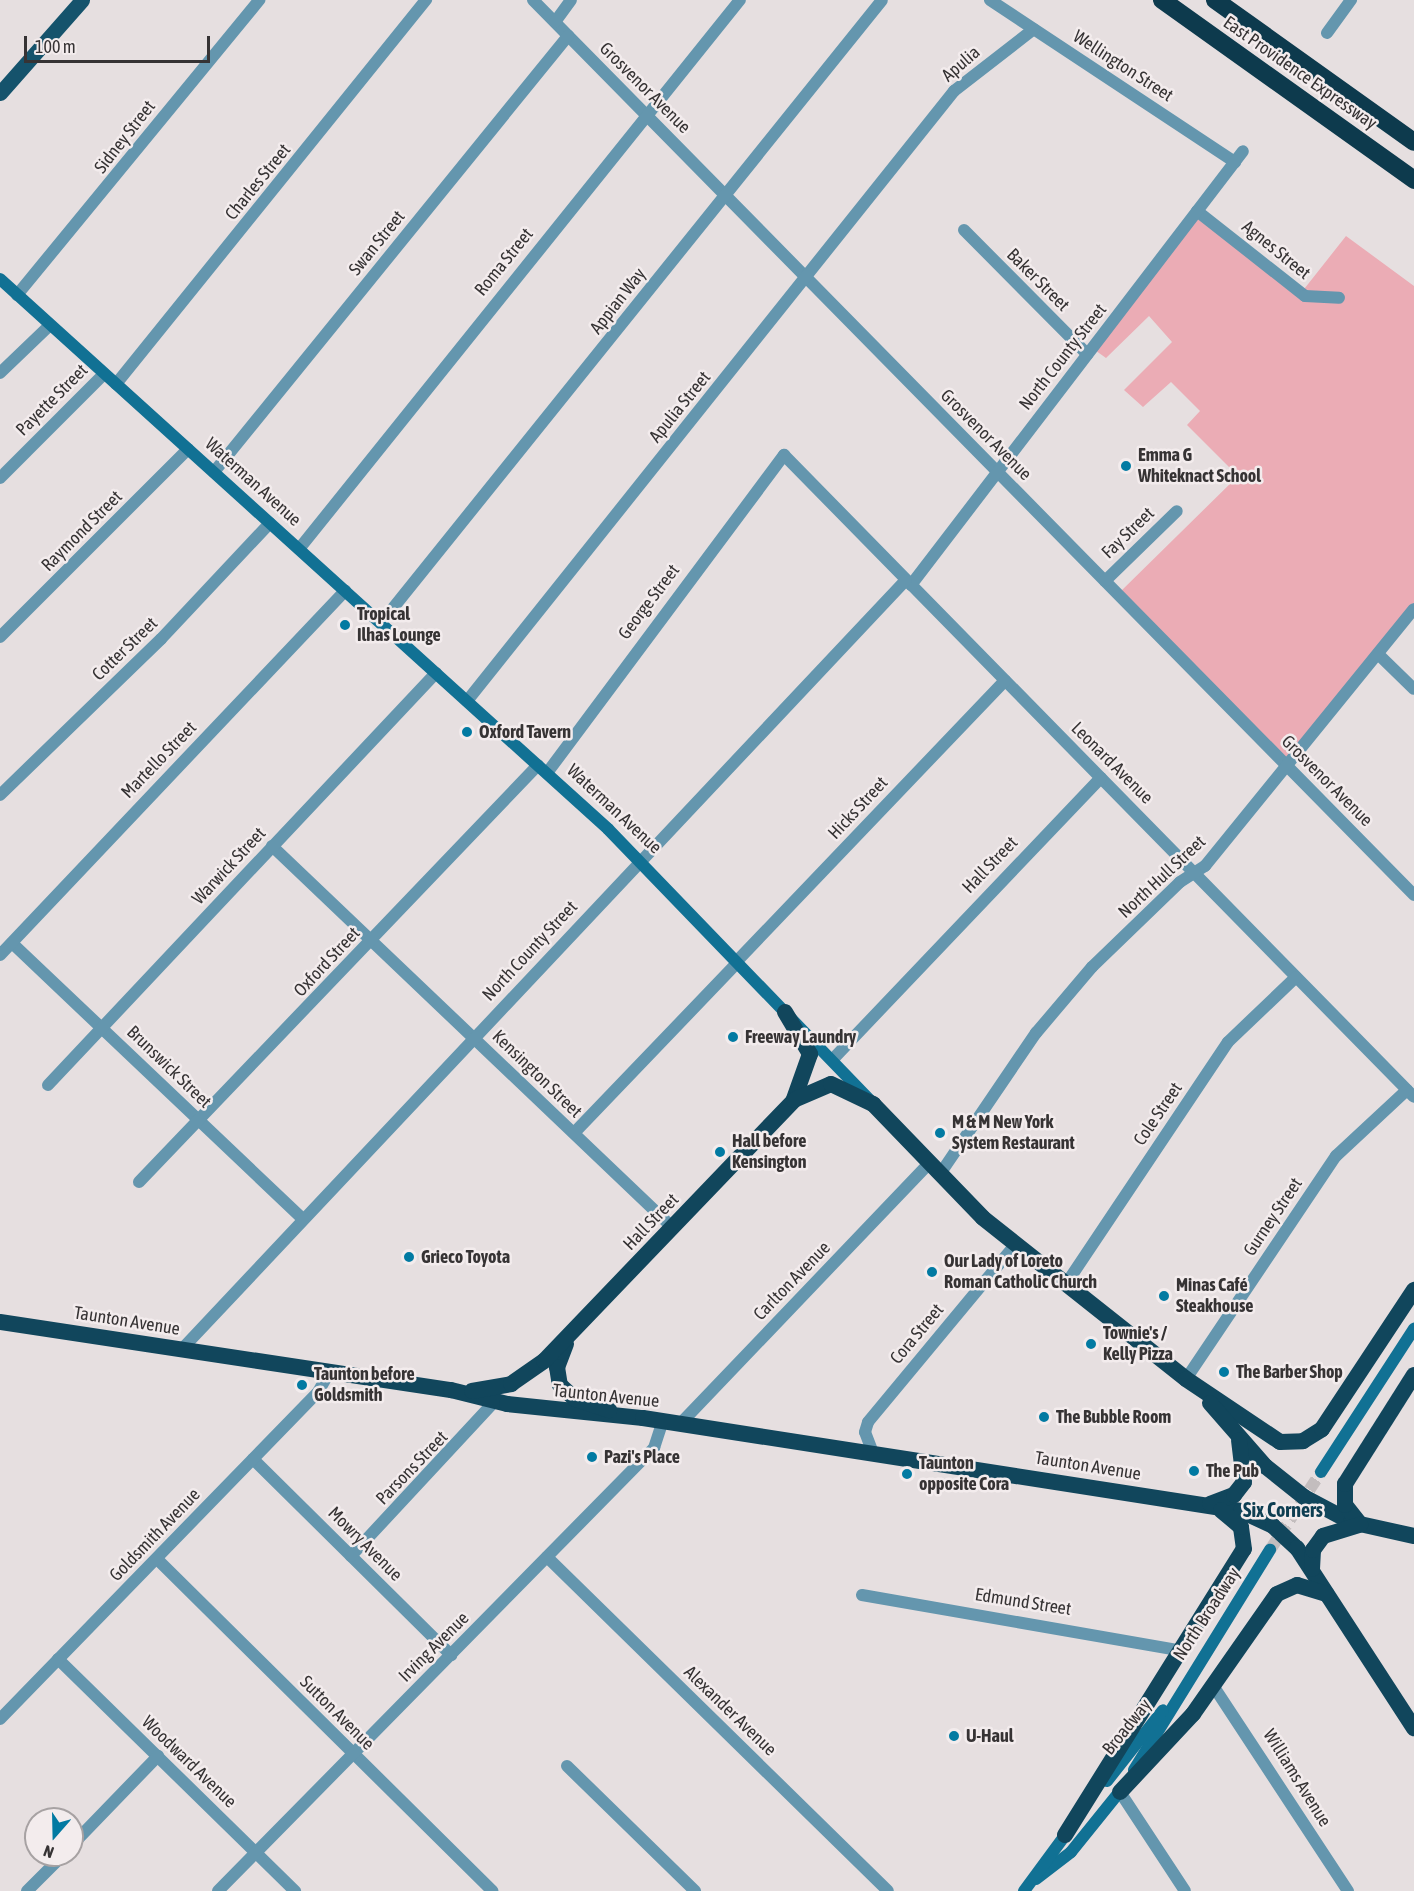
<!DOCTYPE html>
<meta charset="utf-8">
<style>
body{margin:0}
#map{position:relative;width:1414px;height:1891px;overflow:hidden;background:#e6dfe0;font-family:"Asap Condensed",sans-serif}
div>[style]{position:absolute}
.green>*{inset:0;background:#ebacb5}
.secondary-tunnel>*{height:12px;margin-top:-6px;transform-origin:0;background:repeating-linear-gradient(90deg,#c3bdbe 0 12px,transparent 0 18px)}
.minor>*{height:12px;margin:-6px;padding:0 6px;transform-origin:6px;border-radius:6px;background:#6496ae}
.secondary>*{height:12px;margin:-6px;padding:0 6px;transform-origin:6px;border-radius:6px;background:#117194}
.primary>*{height:15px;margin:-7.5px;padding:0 7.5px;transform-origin:7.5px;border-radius:7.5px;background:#15536c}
.trunk>*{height:16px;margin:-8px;padding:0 8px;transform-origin:8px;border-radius:8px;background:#11465c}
.motorway>*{height:18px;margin:-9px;padding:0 9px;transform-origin:9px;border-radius:9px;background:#0d3a4d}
.dots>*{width:16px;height:16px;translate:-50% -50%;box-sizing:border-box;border:3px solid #f3eced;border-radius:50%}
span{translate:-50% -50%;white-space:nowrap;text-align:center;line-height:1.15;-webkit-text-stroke:5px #f3eced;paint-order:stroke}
.street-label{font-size:18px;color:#363334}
.poi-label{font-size:18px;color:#363334;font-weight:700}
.left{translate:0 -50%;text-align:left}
.neighbourhood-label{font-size:20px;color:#0e3e52;font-weight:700}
.north{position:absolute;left:24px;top:1807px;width:60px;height:60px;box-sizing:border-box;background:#f3eced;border:2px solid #a7a2a3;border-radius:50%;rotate:200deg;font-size:16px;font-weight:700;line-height:24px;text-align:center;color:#363334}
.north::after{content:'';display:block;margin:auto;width:21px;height:27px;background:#027aa2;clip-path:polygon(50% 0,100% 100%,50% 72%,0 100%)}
.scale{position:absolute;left:24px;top:36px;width:186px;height:27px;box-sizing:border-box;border:3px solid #363334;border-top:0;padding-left:8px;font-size:18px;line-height:21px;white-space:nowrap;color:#363334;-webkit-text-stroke:4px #f3eced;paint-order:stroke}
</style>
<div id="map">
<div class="green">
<div style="clip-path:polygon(1198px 210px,1301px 293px,1346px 236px,1414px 286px,1414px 611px,1291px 762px,1118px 594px,1238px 476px,1187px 425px,1200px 411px,1171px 382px,1143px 407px,1124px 390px,1172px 342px,1149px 316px,1106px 358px,1092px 348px)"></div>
</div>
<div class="secondary-tunnel">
<div style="left:1270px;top:1550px;width:93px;rotate:-56.8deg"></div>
</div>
<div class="minor">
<div style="left:533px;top:0;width:1256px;rotate:45.45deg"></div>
<div style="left:990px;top:0;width:294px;rotate:33.5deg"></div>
<div style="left:555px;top:22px;width:27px;rotate:-54deg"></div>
<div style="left:1327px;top:33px;width:41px;rotate:-54deg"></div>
<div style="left:1197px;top:211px;width:137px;rotate:38.2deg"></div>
<div style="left:1305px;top:296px;width:34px;rotate:3deg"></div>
<div style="left:964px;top:230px;width:175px;rotate:45.2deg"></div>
<div style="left:17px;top:295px;width:382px;rotate:-50.6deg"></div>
<div style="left:0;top:373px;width:69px;rotate:-43.8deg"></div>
<div style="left:116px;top:384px;width:494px;rotate:-51.1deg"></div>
<div style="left:214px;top:472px;width:562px;rotate:-50.93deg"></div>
<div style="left:0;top:478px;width:147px;rotate:-45deg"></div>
<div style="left:299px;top:549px;width:704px;rotate:-51.23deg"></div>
<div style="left:1105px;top:581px;width:100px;rotate:-44.2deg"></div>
<div style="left:911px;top:585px;width:546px;rotate:-52.58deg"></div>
<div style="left:381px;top:623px;width:799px;rotate:-51.19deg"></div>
<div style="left:0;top:637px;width:266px;rotate:-45deg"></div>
<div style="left:1378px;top:654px;width:50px;rotate:44.2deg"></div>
<div style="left:467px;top:701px;width:781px;rotate:-51.4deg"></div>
<div style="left:954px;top:91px;width:101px;rotate:-37.8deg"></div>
<div style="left:547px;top:773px;width:397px;rotate:-53.3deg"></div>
<div style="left:784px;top:455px;width:899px;rotate:45.54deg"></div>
<div style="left:0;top:795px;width:224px;rotate:-44.1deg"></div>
<div style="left:161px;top:639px;width:159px;rotate:-46.8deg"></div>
<div style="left:272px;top:846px;width:554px;rotate:43.61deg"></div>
<div style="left:12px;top:943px;width:400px;rotate:43.5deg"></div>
<div style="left:0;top:955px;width:502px;rotate:-46.54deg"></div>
<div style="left:737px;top:961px;width:388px;rotate:-46.3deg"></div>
<div style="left:834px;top:1058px;width:387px;rotate:-46.4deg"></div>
<div style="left:48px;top:1085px;width:566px;rotate:-46.72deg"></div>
<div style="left:574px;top:1133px;width:237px;rotate:-46.2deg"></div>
<div style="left:940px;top:1174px;width:171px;rotate:-55.8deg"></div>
<div style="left:1036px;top:1033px;width:87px;rotate:-49.7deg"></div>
<div style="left:1092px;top:967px;width:122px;rotate:-44deg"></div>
<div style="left:1180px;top:882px;width:30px;rotate:-33deg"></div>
<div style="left:1205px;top:866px;width:331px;rotate:-50.9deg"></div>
<div style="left:139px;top:1182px;width:577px;rotate:-46.26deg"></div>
<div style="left:1066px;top:1284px;width:291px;rotate:-56.2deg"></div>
<div style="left:1228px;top:1042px;width:94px;rotate:-43.7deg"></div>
<div style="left:182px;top:1349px;width:1056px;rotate:-46.73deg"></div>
<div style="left:1186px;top:1379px;width:269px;rotate:-56.1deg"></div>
<div style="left:1336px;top:1156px;width:97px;rotate:-42.9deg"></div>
<div style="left:680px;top:1424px;width:361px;rotate:-46.3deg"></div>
<div style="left:873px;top:1453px;width:22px;rotate:-111deg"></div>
<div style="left:865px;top:1432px;width:10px;rotate:-73deg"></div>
<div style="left:868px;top:1422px;width:231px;rotate:-50.3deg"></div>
<div style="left:253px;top:1459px;width:279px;rotate:44.7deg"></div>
<div style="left:351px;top:1556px;width:212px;rotate:-47.1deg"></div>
<div style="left:547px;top:1557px;width:477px;rotate:44.4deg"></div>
<div style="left:157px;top:1559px;width:472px;rotate:44.7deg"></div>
<div style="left:862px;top:1595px;width:321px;rotate:9.9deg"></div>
<div style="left:58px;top:1659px;width:332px;rotate:44.4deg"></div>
<div style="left:1214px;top:1687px;width:244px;rotate:56.7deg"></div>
<div style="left:0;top:1719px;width:456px;rotate:-45.8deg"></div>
<div style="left:318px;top:1392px;width:24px;rotate:-60deg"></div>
<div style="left:567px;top:1766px;width:179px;rotate:44.3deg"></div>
<div style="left:1120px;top:1792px;width:118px;rotate:56.7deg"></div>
<div style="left:72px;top:1845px;width:124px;rotate:-46deg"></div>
<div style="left:27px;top:1891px;width:51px;rotate:-45deg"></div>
<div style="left:218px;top:1891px;width:622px;rotate:-45.46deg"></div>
<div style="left:654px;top:1448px;width:28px;rotate:-72deg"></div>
</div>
<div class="secondary">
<div style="left:0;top:279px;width:820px;rotate:42.13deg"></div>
<div style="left:608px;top:829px;width:377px;rotate:46deg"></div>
<div style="left:1321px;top:1472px;width:171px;rotate:-57deg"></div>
<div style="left:1134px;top:1770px;width:259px;rotate:-58.3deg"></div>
<div style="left:1107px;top:1781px;width:90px;rotate:-51.7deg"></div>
<div style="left:1036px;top:1879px;width:44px;rotate:-37.6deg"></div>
<div style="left:1071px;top:1852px;width:86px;rotate:-51.1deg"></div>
<div style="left:1024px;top:1891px;width:76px;rotate:-53.6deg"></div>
</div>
<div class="primary">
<div style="left:0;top:93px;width:124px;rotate:-48.6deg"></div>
</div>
<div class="trunk">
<div style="left:785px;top:1012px;width:49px;rotate:59.2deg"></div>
<div style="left:810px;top:1054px;width:48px;rotate:109.6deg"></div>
<div style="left:0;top:1322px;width:456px;rotate:8.6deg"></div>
<div style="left:451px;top:1390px;width:58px;rotate:14deg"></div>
<div style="left:507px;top:1404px;width:137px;rotate:5.9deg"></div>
<div style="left:643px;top:1418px;width:605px;rotate:8.84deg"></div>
<div style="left:1241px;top:1511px;width:35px;rotate:25deg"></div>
<div style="left:1273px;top:1526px;width:33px;rotate:43deg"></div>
<div style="left:1297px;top:1548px;width:215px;rotate:57deg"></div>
<div style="left:566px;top:1344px;width:25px;rotate:111deg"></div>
<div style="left:557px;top:1367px;width:18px;rotate:81deg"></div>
<div style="left:560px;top:1385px;width:21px;rotate:43deg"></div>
<div style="left:575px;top:1399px;width:36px;rotate:18deg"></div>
<div style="left:472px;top:1391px;width:40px;rotate:-10deg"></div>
<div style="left:511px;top:1384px;width:40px;rotate:-34.9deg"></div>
<div style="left:544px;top:1361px;width:361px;rotate:-46.2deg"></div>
<div style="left:794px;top:1100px;width:40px;rotate:-23.4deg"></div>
<div style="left:831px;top:1084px;width:47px;rotate:25.5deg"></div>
<div style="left:873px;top:1104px;width:158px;rotate:46deg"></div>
<div style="left:983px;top:1218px;width:259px;rotate:38.4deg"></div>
<div style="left:1186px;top:1379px;width:113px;rotate:33.8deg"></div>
<div style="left:1280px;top:1442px;width:23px;rotate:-2deg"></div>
<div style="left:1303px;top:1441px;width:22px;rotate:-32deg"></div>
<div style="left:1322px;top:1429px;width:167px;rotate:-56.5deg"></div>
<div style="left:1210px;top:1403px;width:84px;rotate:48.9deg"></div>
<div style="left:1265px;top:1466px;width:50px;rotate:38.5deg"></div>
<div style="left:1304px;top:1497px;width:53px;rotate:28deg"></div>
<div style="left:1351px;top:1522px;width:65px;rotate:12.5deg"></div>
<div style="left:1210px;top:1504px;width:26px;rotate:-21deg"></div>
<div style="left:1234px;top:1495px;width:16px;rotate:-52deg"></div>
<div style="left:1244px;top:1482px;width:42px;rotate:-96.8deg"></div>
<div style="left:1360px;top:1524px;width:24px;rotate:-128deg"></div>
<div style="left:1345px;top:1505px;width:21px;rotate:-90deg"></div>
<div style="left:1345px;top:1484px;width:129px;rotate:-57.7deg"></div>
<div style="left:1312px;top:1569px;width:19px;rotate:-87deg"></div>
<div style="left:1313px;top:1550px;width:17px;rotate:-54deg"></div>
<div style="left:1323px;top:1536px;width:39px;rotate:-17deg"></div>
<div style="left:1120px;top:1792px;width:107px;rotate:-46.9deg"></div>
<div style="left:1193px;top:1714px;width:146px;rotate:-55deg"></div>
<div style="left:1277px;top:1594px;width:22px;rotate:-24deg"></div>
<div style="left:1297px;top:1585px;width:31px;rotate:17deg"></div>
<div style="left:1065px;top:1835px;width:337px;rotate:-58deg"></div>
<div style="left:1244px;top:1549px;width:22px;rotate:-98deg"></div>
<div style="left:1241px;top:1527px;width:26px;rotate:-140deg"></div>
</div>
<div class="motorway">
<div style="left:1162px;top:0;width:310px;rotate:35.5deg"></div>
<div style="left:1215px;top:0;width:244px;rotate:35.5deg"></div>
</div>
<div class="dots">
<div style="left:1126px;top:466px;background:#027aa2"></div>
<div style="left:345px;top:625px;background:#027aa2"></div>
<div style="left:467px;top:732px;background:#027aa2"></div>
<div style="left:733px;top:1037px;background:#027aa2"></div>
<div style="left:940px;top:1133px;background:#027aa2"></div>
<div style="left:720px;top:1152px;background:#027aa2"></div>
<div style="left:409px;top:1257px;background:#027aa2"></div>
<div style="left:932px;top:1272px;background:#027aa2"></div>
<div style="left:1164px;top:1296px;background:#027aa2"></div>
<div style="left:1091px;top:1344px;background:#027aa2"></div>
<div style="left:1224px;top:1372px;background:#027aa2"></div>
<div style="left:302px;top:1385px;background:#027aa2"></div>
<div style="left:1044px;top:1417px;background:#027aa2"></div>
<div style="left:592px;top:1457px;background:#027aa2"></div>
<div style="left:1194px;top:1471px;background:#027aa2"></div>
<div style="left:907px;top:1474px;background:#027aa2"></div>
<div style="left:954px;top:1736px;background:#027aa2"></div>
</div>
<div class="street-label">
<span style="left:961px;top:64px;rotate:-41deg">Apulia</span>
<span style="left:1123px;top:66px;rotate:33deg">Wellington Street</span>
<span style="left:1300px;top:73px;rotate:35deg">East Providence Expressway</span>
<span style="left:645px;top:88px;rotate:45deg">Grosvenor Avenue</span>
<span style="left:125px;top:137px;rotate:-52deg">Sidney Street</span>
<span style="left:258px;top:182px;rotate:-51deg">Charles Street</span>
<span style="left:377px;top:243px;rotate:-51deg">Swan Street</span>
<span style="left:1276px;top:250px;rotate:39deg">Agnes Street</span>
<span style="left:504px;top:262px;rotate:-51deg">Roma Street</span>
<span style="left:1038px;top:280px;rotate:45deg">Baker Street</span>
<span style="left:618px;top:301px;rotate:-52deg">Appian Way</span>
<span style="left:1063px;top:357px;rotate:-52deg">North County Street</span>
<span style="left:52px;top:400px;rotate:-45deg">Payette Street</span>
<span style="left:680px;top:407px;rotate:-51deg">Apulia Street</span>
<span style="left:986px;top:435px;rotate:45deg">Grosvenor Avenue</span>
<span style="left:253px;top:482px;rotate:42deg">Waterman Avenue</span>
<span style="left:82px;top:531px;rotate:-45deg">Raymond Street</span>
<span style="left:1128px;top:533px;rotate:-44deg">Fay Street</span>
<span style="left:649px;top:602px;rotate:-53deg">George Street</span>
<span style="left:125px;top:649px;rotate:-44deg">Cotter Street</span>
<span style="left:159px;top:760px;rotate:-46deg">Martello Street</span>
<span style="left:1112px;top:763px;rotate:45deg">Leonard Avenue</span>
<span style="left:1327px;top:781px;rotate:45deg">Grosvenor Avenue</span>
<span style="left:858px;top:808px;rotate:-47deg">Hicks Street</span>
<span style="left:614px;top:809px;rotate:43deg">Waterman Avenue</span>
<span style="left:990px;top:865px;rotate:-46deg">Hall Street</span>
<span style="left:229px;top:866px;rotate:-47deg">Warwick Street</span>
<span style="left:1162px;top:877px;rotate:-43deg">North Hull Street</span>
<span style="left:530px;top:951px;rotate:-47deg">North County Street</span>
<span style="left:327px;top:962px;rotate:-47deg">Oxford Street</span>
<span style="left:169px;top:1067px;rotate:44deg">Brunswick Street</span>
<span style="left:537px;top:1074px;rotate:44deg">Kensington Street</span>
<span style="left:1158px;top:1114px;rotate:-56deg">Cole Street</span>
<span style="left:1273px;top:1217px;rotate:-56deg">Gurney Street</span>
<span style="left:651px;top:1222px;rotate:-46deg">Hall Street</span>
<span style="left:792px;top:1281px;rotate:-46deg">Carlton Avenue</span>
<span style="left:127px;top:1321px;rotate:9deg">Taunton Avenue</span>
<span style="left:917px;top:1334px;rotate:-50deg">Cora Street</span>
<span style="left:606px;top:1396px;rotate:6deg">Taunton Avenue</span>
<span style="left:1088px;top:1466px;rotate:9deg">Taunton Avenue</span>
<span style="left:412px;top:1468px;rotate:-46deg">Parsons Street</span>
<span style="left:155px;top:1535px;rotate:-46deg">Goldsmith Avenue</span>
<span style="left:365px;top:1544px;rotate:45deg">Mowry Avenue</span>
<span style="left:1023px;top:1602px;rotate:9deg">Edmund Street</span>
<span style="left:1207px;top:1614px;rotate:-57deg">North Broadway</span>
<span style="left:434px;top:1647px;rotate:-45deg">Irving Avenue</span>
<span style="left:730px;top:1711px;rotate:44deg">Alexander Avenue</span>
<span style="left:337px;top:1713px;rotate:45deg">Sutton Avenue</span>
<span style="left:1127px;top:1727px;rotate:-51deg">Broadway</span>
<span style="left:189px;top:1762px;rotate:44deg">Woodward Avenue</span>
<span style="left:1297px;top:1778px;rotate:58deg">Williams Avenue</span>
</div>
<div class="poi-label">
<span class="left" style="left:1138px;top:466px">Emma G<br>Whiteknact School</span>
<span class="left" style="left:357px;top:625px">Tropical<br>Ilhas Lounge</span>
<span class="left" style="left:479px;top:732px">Oxford Tavern</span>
<span class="left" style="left:745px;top:1037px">Freeway Laundry</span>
<span class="left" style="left:952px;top:1133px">M &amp; M New York<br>System Restaurant</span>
<span class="left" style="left:732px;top:1152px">Hall before<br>Kensington</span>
<span class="left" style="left:421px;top:1257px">Grieco Toyota</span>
<span class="left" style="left:944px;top:1272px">Our Lady of Loreto<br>Roman Catholic Church</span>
<span class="left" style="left:1176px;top:1296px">Minas Café<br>Steakhouse</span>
<span class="left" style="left:1103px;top:1344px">Townie's /<br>Kelly Pizza</span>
<span class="left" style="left:1236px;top:1372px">The Barber Shop</span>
<span class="left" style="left:314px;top:1385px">Taunton before<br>Goldsmith</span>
<span class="left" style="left:1056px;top:1417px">The Bubble Room</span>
<span class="left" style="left:604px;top:1457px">Pazi's Place</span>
<span class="left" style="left:919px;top:1474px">Taunton<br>opposite Cora</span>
<span class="left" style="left:1206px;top:1471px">The Pub</span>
<span class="left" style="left:966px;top:1736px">U-Haul</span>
</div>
<div class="neighbourhood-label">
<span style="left:1283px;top:1509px">Six Corners</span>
</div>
<div class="north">N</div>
<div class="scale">100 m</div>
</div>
